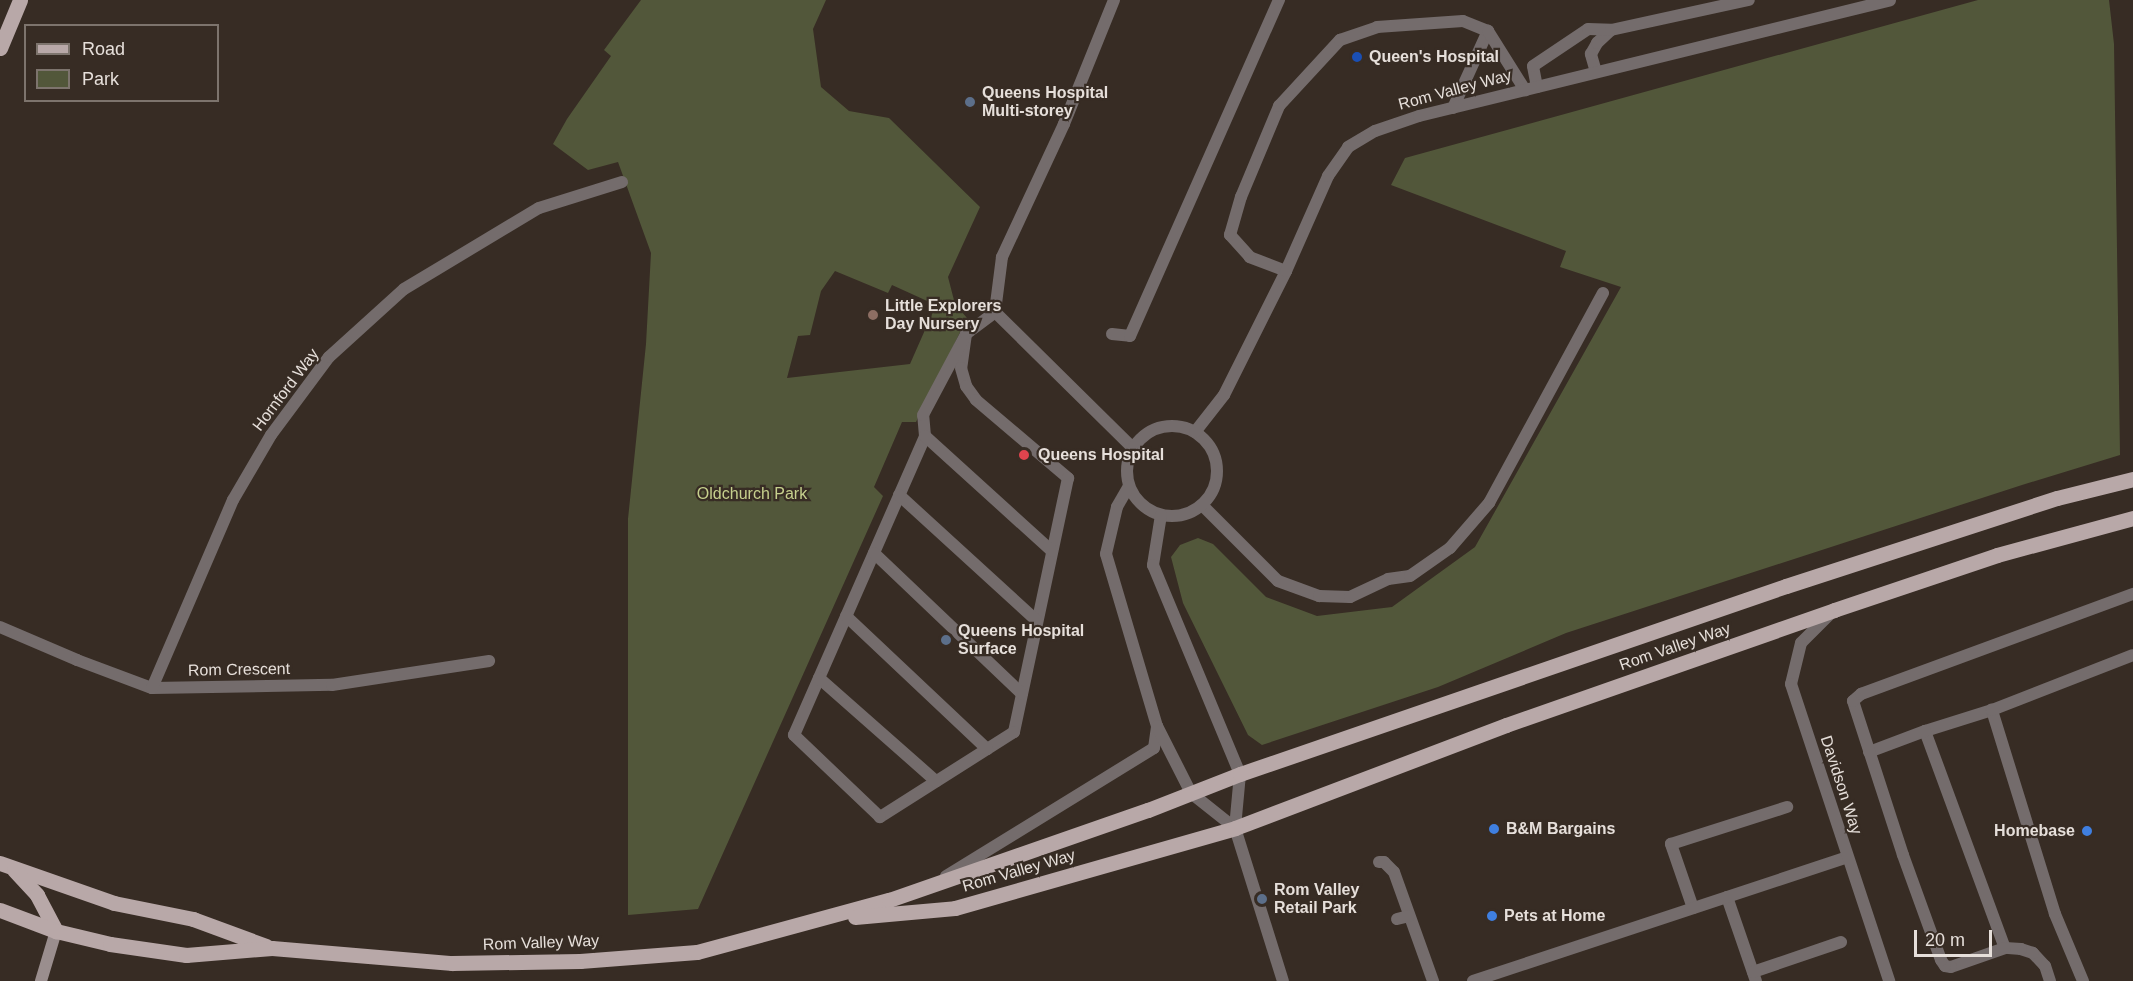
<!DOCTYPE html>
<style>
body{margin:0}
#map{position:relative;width:2133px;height:981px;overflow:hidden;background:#372c24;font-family:Arial,sans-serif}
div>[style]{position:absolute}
.green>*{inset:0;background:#52573a}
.lane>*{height:12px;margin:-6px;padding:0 6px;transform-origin:6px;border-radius:6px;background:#746c6c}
.street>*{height:12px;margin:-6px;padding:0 6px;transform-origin:6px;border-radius:6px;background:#746c6c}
.street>.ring{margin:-6px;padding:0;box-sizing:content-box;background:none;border:12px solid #746c6c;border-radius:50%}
.secondary>*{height:12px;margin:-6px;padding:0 6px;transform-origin:6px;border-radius:6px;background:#9a8e8e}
.primary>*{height:15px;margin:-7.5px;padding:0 7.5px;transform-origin:7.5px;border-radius:7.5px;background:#b8a8a8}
.dots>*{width:16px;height:16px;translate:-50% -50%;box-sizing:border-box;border:3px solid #372c24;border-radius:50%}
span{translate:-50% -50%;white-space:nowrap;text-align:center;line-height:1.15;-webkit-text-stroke:4.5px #372c24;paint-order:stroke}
.poi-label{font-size:16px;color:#e6dfda;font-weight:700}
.left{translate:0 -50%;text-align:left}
.right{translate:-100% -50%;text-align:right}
.street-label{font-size:16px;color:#e6dfda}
.park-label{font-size:16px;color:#c6d08d}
.legend{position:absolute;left:24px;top:24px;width:195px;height:78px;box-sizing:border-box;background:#372c24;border:2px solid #7d746d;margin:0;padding:8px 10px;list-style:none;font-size:18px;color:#e6dfda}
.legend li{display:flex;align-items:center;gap:12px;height:30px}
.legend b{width:30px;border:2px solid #7d746d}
.scale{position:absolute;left:1914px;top:930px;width:78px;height:27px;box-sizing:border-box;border:3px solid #e6dfda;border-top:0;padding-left:8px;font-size:18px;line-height:21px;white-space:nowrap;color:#e6dfda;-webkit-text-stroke:4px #372c24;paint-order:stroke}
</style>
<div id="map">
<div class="green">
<div style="clip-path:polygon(evenodd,641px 0,826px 0,813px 29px,821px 87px,849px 111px,889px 118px,980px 207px,948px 277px,955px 304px,967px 318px,916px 422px,902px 422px,874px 487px,883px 496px,698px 909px,628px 915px,628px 519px,646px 344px,651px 253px,618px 162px,588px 170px,553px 144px,567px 119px,611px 56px,604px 50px,641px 0,835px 271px,888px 293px,892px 285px,936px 305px,910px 364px,787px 378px,798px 336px,810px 335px,821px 291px,835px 271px)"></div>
<div style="clip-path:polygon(1978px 0,2109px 0,2114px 44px,2120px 455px,2022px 485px,1566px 633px,1438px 687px,1262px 745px,1248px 735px,1183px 603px,1171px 557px,1180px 545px,1198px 538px,1213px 544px,1266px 597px,1317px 616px,1392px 607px,1475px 547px,1621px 287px,1560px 267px,1566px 251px,1391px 185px,1405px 158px)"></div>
</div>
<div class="lane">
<div style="left:1114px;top:0;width:134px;rotate:112deg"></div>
<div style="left:1064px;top:124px;width:147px;rotate:115deg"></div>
<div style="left:1002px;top:257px;width:55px;rotate:97.3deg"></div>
<div style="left:995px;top:312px;width:194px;rotate:44.6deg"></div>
<div style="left:1596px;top:72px;width:19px;rotate:-106deg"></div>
<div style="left:1591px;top:54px;width:13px;rotate:-61deg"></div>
<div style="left:1597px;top:43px;width:19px;rotate:-43deg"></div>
<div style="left:1537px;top:87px;width:21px;rotate:-101deg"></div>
<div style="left:1533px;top:66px;width:66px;rotate:-33.9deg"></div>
<div style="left:1588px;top:29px;width:23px;rotate:2deg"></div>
<div style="left:1611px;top:30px;width:141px;rotate:-12.3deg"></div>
<div style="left:1453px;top:108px;width:85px;rotate:-65.6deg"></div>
<div style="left:1286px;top:271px;width:39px;rotate:-159deg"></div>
<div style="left:1250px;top:257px;width:30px;rotate:-132deg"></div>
<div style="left:1230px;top:235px;width:40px;rotate:-74deg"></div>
<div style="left:1241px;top:197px;width:99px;rotate:-67.3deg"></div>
<div style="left:1279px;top:106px;width:90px;rotate:-47.3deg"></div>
<div style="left:1340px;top:40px;width:39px;rotate:-19deg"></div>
<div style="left:1377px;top:27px;width:86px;rotate:-4deg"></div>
<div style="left:1463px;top:21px;width:27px;rotate:22deg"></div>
<div style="left:1488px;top:31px;width:70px;rotate:57.9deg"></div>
<div style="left:966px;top:334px;width:34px;rotate:98deg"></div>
<div style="left:961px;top:368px;width:19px;rotate:74deg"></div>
<div style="left:966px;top:386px;width:17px;rotate:54deg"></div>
<div style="left:976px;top:400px;width:121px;rotate:40.3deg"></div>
<div style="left:1068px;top:478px;width:260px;rotate:102deg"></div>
<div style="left:1014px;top:732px;width:159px;rotate:147.6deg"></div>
<div style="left:880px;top:817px;width:119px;rotate:-136.4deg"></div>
<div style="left:794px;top:735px;width:326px;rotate:-66.3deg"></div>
<div style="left:925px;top:436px;width:21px;rotate:-95deg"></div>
<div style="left:923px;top:415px;width:92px;rotate:-62deg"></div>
<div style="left:966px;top:334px;width:36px;rotate:-37deg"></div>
<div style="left:1112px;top:334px;width:18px;rotate:6deg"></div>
<div style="left:1130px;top:336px;width:368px;rotate:-66.1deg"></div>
<div style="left:925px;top:436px;width:171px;rotate:42.2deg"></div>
<div style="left:899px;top:495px;width:187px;rotate:42.4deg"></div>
<div style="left:1202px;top:505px;width:107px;rotate:45deg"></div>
<div style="left:1278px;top:581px;width:44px;rotate:20.1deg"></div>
<div style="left:1319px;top:596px;width:31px;rotate:2deg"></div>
<div style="left:1350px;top:597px;width:42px;rotate:-25.3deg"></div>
<div style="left:1388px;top:579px;width:22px;rotate:-8deg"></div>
<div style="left:1410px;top:576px;width:49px;rotate:-35deg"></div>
<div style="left:1450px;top:548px;width:60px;rotate:-49.1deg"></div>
<div style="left:1489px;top:503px;width:239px;rotate:-61.5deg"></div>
<div style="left:874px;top:553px;width:204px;rotate:43.6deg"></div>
<div style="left:846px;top:616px;width:194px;rotate:43.3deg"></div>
<div style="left:819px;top:678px;width:156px;rotate:41.4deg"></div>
<div style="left:1992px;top:710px;width:70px;rotate:162.6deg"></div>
<div style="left:1925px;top:731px;width:231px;rotate:69.8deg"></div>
<div style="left:1869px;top:752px;width:60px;rotate:-20.6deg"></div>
<div style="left:1235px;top:828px;width:160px;rotate:72.6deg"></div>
<div style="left:1379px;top:862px;width:5px"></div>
<div style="left:1384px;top:862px;width:14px;rotate:45deg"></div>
<div style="left:1394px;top:872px;width:116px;rotate:70.3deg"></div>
<div style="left:946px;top:876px;width:244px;rotate:-31.6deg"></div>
<div style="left:1154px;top:748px;width:22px;rotate:-82deg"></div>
<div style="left:1727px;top:897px;width:89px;rotate:71deg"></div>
<div style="left:1693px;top:908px;width:68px;rotate:-109deg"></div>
<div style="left:1671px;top:844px;width:122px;rotate:-17.7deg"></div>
<div style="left:1397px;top:919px;width:12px;rotate:-14deg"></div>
<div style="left:1753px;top:972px;width:93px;rotate:-18.8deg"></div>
<div style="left:1473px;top:981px;width:394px;rotate:-18.3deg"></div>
<div style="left:2050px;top:981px;width:16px;rotate:-108deg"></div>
<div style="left:2045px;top:966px;width:18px;rotate:-133deg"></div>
<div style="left:2033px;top:953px;width:13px;rotate:-162deg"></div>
<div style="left:2021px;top:949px;width:16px;rotate:-176deg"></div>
<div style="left:2005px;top:948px;width:57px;rotate:160.6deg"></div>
<div style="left:1951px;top:967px;width:6px;rotate:-171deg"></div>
<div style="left:1945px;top:966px;width:7px;rotate:-124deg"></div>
<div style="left:1941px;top:960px;width:112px;rotate:-109.9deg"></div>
<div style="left:1903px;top:855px;width:162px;rotate:-108deg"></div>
<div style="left:1853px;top:701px;width:11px;rotate:-41deg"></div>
<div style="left:1861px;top:694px;width:290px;rotate:-20.2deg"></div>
<div style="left:2083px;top:981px;width:73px;rotate:-112.7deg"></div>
<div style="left:2055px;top:914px;width:214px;rotate:-107.2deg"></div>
<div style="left:1992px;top:710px;width:151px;rotate:-21.3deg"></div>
</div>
<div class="street">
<div class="ring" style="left:1127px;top:426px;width:78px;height:78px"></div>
<div style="left:1195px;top:432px;width:47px;rotate:-51.9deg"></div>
<div style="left:1224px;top:395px;width:139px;rotate:-63.4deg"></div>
<div style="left:1286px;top:271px;width:104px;rotate:-66.1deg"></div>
<div style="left:1328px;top:176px;width:35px;rotate:-55deg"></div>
<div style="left:1348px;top:147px;width:31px;rotate:-31deg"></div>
<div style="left:1375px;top:131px;width:46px;rotate:-18.8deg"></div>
<div style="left:1419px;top:116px;width:485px;rotate:-13.8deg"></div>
<div style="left:1129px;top:486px;width:24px;rotate:120deg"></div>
<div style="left:1117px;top:507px;width:48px;rotate:103.2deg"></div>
<div style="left:1106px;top:554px;width:179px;rotate:73.5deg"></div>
<div style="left:1157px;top:726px;width:75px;rotate:63.1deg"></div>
<div style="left:1191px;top:793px;width:56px;rotate:38.5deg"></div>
<div style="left:1161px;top:515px;width:51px;rotate:99.1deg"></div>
<div style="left:1153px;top:565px;width:226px;rotate:67.4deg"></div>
<div style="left:1240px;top:774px;width:54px;rotate:95.3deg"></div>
<div style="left:1833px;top:611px;width:45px;rotate:135deg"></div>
<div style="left:1801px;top:643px;width:42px;rotate:103.7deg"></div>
<div style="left:1791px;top:684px;width:313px;rotate:71.7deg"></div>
<div style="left:0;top:627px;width:84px;rotate:23.2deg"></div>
<div style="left:77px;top:660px;width:80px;rotate:20.5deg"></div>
<div style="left:152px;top:688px;width:180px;rotate:-1deg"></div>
<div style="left:332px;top:685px;width:159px;rotate:-8.7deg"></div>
<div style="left:152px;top:688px;width:205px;rotate:-66.7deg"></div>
<div style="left:233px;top:500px;width:75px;rotate:-59.7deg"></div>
<div style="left:271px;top:435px;width:97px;rotate:-53.4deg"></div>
<div style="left:329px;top:357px;width:101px;rotate:-42.2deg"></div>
<div style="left:404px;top:289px;width:157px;rotate:-31deg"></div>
<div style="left:539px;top:208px;width:87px;rotate:-17.4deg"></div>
</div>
<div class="secondary">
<div style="left:41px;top:981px;width:52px;rotate:-73.3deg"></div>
</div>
<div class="primary">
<div style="left:0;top:48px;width:52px;rotate:-67.4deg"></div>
<div style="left:0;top:863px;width:121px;rotate:19.3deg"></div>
<div style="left:114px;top:903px;width:81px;rotate:11.4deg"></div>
<div style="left:193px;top:919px;width:78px;rotate:20.3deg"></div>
<div style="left:14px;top:870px;width:34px;rotate:47deg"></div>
<div style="left:37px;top:895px;width:41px;rotate:62.2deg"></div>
<div style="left:0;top:910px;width:60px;rotate:20.6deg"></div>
<div style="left:56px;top:931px;width:56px;rotate:13.5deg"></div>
<div style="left:110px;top:944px;width:77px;rotate:8.2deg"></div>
<div style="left:186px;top:955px;width:86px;rotate:-4.7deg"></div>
<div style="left:272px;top:948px;width:181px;rotate:4.8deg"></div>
<div style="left:452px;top:963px;width:128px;rotate:-0.9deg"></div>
<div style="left:580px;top:961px;width:117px;rotate:-4.4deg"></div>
<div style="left:697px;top:952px;width:199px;rotate:-15.2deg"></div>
<div style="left:889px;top:900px;width:274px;rotate:-19.2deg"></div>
<div style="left:1148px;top:810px;width:99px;rotate:-21.4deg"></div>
<div style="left:1240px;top:774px;width:577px;rotate:-19deg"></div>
<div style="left:1786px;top:586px;width:285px;rotate:-18deg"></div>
<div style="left:2057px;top:498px;width:78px;rotate:-14deg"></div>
<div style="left:855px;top:917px;width:100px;rotate:-5.1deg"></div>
<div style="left:955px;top:908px;width:291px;rotate:-15.9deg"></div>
<div style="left:1235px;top:828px;width:290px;rotate:-20.8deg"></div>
<div style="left:1506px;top:725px;width:348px;rotate:-19.3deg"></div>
<div style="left:1834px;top:610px;width:172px;rotate:-18.6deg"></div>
<div style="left:1997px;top:555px;width:141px;rotate:-15.2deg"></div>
</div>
<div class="dots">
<div style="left:1357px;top:57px;background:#1a4fb4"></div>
<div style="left:970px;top:102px;background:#5c6f8a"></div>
<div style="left:873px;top:315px;background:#8d6e63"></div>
<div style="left:1024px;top:455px;background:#e0444e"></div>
<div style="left:946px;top:640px;background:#5c6f8a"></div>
<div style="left:1494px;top:829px;background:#3f7fe0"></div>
<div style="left:2087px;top:831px;background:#3f7fe0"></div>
<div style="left:1262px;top:899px;background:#5c6f8a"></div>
<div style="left:1492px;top:916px;background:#3f7fe0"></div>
</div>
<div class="poi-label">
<span class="left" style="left:1369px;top:57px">Queen's Hospital</span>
<span class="left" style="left:982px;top:102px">Queens Hospital<br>Multi-storey</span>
<span class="left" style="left:885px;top:315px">Little Explorers<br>Day Nursery</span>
<span class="left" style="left:1038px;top:455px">Queens Hospital</span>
<span class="left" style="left:958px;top:640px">Queens Hospital<br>Surface</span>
<span class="left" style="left:1506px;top:829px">B&amp;M Bargains</span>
<span class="right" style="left:2075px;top:831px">Homebase</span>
<span class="left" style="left:1274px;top:899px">Rom Valley<br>Retail Park</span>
<span class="left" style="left:1504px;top:916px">Pets at Home</span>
</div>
<div class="street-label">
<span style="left:1455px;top:90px;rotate:-15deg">Rom Valley Way</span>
<span style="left:286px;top:390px;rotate:-53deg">Hornford Way</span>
<span style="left:1675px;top:647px;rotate:-19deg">Rom Valley Way</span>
<span style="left:239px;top:670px;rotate:-1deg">Rom Crescent</span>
<span style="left:1841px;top:785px;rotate:72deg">Davidson Way</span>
<span style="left:1019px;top:871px;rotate:-16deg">Rom Valley Way</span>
<span style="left:541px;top:943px;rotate:-2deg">Rom Valley Way</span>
</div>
<div class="park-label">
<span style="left:752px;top:494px">Oldchurch Park</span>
</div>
<ul class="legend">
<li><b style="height:8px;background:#b8a8a8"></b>Road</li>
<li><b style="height:16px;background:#52573a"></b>Park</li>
</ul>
<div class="scale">20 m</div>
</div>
